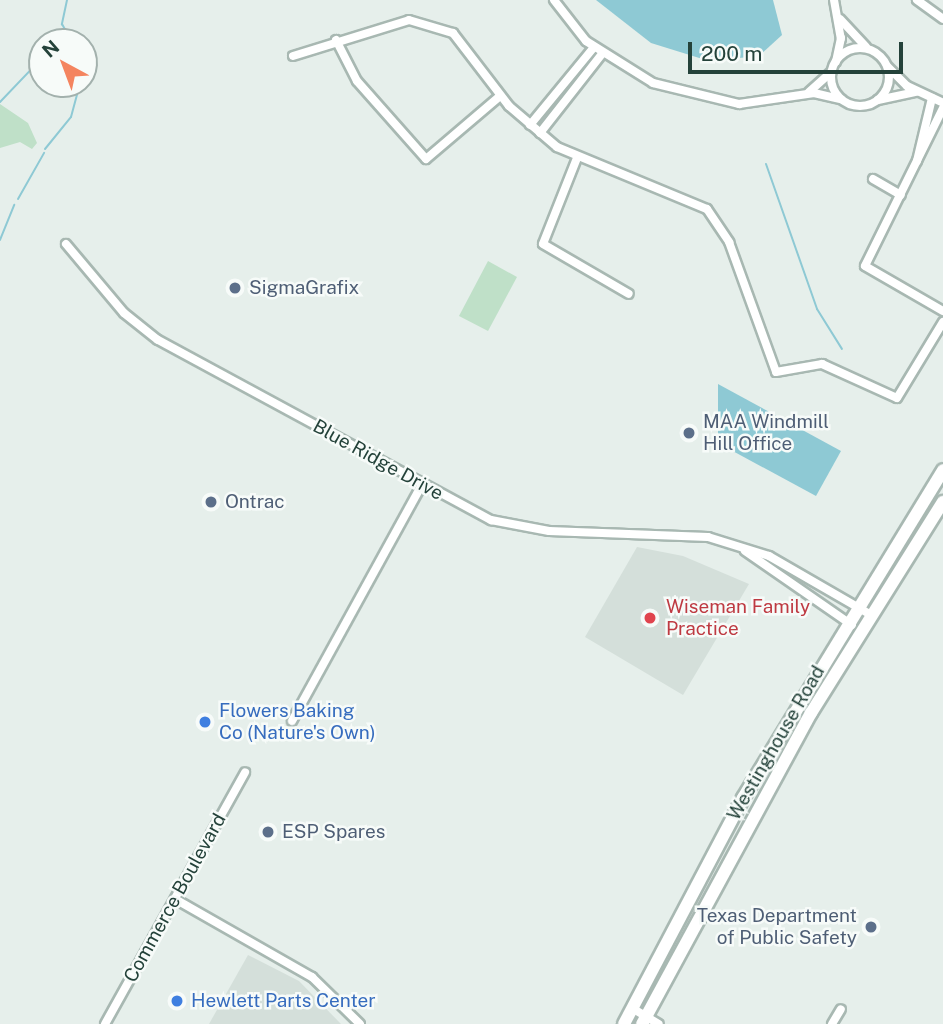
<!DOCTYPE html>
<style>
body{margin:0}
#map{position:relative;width:943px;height:1024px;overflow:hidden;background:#e6efeb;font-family:"Public Sans",sans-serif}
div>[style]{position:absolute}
.built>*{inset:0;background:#d4dfda}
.green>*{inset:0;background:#bfe0c8}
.water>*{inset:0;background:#8ec9d4}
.stream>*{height:2px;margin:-1px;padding:0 1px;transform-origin:1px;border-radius:1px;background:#8ec9d4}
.roads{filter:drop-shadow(2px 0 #a8b8b2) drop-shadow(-2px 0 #a8b8b2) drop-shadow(0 2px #a8b8b2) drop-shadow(0 -2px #a8b8b2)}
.street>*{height:8px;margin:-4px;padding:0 4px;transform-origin:4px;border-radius:4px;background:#fff}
.street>.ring{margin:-4px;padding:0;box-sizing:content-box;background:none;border:8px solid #fff;border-radius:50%}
.secondary>*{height:12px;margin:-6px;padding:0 6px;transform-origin:6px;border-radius:6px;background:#fff}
.dots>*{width:19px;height:19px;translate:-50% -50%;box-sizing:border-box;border:4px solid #f7fbf9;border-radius:50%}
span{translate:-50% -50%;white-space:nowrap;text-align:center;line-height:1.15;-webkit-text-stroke:5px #f7fbf9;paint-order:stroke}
.service-label{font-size:19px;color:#4e5e75}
.left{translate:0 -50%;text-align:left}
.right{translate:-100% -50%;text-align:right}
.street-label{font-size:19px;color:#24423a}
.health-label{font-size:19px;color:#be3a42}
.shop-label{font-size:19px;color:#366cbe}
.north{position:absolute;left:28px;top:28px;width:70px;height:70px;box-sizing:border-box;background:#f7fbf9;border:2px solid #a3b1ad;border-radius:50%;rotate:319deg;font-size:19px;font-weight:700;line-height:28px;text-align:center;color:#24423a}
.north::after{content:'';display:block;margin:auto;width:24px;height:32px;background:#f4845f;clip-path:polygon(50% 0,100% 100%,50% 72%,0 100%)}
.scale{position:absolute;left:688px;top:42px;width:215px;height:32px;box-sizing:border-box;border:4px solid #24423a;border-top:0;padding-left:9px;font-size:21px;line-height:24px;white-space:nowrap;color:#24423a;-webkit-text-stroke:5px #f7fbf9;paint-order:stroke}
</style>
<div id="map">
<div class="built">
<div style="clip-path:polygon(637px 547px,683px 556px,749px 584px,683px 695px,585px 637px)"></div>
<div style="clip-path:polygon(248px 955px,299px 981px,341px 1024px,209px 1024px)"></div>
</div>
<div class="green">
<div style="clip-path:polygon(0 104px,28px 123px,37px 143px,32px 149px,20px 142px,0 148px)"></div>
<div style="clip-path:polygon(488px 261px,517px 277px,488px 331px,459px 316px)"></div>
</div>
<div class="water">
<div style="clip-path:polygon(596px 0,773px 0,782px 35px,759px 56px,709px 61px,651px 43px)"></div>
<div style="clip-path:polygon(718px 384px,841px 451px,816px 496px,718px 443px)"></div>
</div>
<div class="stream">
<div style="left:67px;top:0;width:25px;rotate:102deg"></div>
<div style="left:62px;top:24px;width:21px;rotate:61deg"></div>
<div style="left:56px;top:42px;width:13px;rotate:-51deg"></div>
<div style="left:0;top:102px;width:61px;rotate:-46.3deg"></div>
<div style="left:45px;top:149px;width:41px;rotate:-50.9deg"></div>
<div style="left:71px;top:117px;width:34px;rotate:-75deg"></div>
<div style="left:766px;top:164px;width:154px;rotate:70.6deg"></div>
<div style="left:817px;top:309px;width:47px;rotate:58deg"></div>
<div style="left:18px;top:199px;width:53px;rotate:-60.5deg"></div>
<div style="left:0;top:240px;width:38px;rotate:-68deg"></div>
</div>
<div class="roads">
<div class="street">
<div style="left:554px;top:0;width:52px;rotate:52deg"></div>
<div style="left:586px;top:41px;width:79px;rotate:32.1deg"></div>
<div style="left:653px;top:83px;width:89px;rotate:13.7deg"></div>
<div style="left:739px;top:104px;width:76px;rotate:-8.3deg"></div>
<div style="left:814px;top:93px;width:28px;rotate:13deg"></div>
<div style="left:834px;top:0;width:39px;rotate:80deg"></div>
<div style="left:841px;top:38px;width:24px;rotate:102deg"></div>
<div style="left:917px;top:0;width:32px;rotate:36deg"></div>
<div style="left:840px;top:19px;width:38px;rotate:47deg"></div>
<div style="left:336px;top:40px;width:46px;rotate:62.9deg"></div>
<div style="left:357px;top:81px;width:104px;rotate:48.5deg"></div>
<div style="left:426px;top:159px;width:97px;rotate:-40.4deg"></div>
<div class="ring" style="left:831px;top:48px;width:50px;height:50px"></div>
<div style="left:293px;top:56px;width:121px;rotate:-17.2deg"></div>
<div style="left:409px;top:20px;width:46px;rotate:16.5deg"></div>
<div style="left:453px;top:33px;width:92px;rotate:52.5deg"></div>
<div style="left:509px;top:106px;width:63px;rotate:40.5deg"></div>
<div style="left:557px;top:147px;width:162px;rotate:22.5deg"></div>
<div style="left:707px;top:209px;width:40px;rotate:56deg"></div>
<div style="left:729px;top:242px;width:138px;rotate:70.1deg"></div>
<div style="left:776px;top:372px;width:47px;rotate:-9.9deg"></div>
<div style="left:822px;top:364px;width:82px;rotate:24.4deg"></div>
<div style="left:897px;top:398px;width:89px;rotate:-58.8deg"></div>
<div style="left:888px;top:67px;width:27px;rotate:45deg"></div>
<div style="left:907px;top:86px;width:40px;rotate:25deg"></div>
<div style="left:809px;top:92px;width:30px;rotate:-42deg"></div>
<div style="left:878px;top:100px;width:39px;rotate:-12deg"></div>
<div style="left:943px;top:108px;width:176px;rotate:116.3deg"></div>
<div style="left:865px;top:266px;width:90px;rotate:30deg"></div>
<div style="left:530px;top:125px;width:101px;rotate:-50.6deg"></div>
<div style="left:540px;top:133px;width:100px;rotate:-51.9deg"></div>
<div style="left:577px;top:158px;width:92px;rotate:111.6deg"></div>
<div style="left:543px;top:244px;width:99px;rotate:30.2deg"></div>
<div style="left:917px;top:161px;width:65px;rotate:-76.6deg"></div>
<div style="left:873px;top:179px;width:32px;rotate:30deg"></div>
<div style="left:66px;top:244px;width:90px;rotate:50deg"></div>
<div style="left:124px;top:313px;width:43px;rotate:38.5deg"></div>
<div style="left:158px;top:340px;width:379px;rotate:28.4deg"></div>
<div style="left:491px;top:520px;width:59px;rotate:10.7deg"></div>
<div style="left:549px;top:531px;width:159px;rotate:2.2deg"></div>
<div style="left:708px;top:537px;width:64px;rotate:17.3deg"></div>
<div style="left:769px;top:556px;width:118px;rotate:30deg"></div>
<div style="left:745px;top:551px;width:130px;rotate:34.7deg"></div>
<div style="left:292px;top:721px;width:269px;rotate:-61.2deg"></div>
<div style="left:175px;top:899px;width:158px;rotate:29.7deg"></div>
<div style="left:312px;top:977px;width:67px;rotate:44.4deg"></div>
<div style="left:632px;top:1008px;width:31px;rotate:31deg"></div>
<div style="left:105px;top:1024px;width:288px;rotate:-60.9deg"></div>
<div style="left:832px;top:1024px;width:17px;rotate:-59deg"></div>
</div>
<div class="secondary">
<div style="left:624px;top:1024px;width:255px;rotate:-62.2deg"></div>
<div style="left:743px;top:798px;width:384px;rotate:-58.6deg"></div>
<div style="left:642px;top:1024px;width:354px;rotate:-61.5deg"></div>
<div style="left:811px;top:713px;width:249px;rotate:-58deg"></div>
</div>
</div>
<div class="dots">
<div style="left:235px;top:288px;background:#5c6f8a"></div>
<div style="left:689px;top:433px;background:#5c6f8a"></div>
<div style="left:211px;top:502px;background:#5c6f8a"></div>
<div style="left:650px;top:618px;background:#e0444e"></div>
<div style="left:205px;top:722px;background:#3f7fe0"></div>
<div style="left:268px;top:832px;background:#5c6f8a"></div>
<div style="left:871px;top:927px;background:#5c6f8a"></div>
<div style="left:177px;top:1001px;background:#3f7fe0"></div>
</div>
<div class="service-label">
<span class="left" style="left:249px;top:288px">SigmaGrafix</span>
<span class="left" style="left:703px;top:433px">MAA Windmill<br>Hill Office</span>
<span class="left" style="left:225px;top:502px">Ontrac</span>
<span class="left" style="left:282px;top:832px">ESP Spares</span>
<span class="right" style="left:857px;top:927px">Texas Department<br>of Public Safety</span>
</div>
<div class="street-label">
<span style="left:378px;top:460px;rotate:29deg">Blue Ridge Drive</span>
<span style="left:776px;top:743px;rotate:-60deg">Westinghouse Road</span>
<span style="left:175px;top:898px;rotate:-61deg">Commerce Boulevard</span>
</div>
<div class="health-label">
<span class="left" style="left:666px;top:618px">Wiseman Family<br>Practice</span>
</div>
<div class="shop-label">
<span class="left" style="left:219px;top:722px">Flowers Baking<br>Co (Nature's Own)</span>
<span class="left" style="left:191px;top:1001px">Hewlett Parts Center</span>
</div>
<div class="north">N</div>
<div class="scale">200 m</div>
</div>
